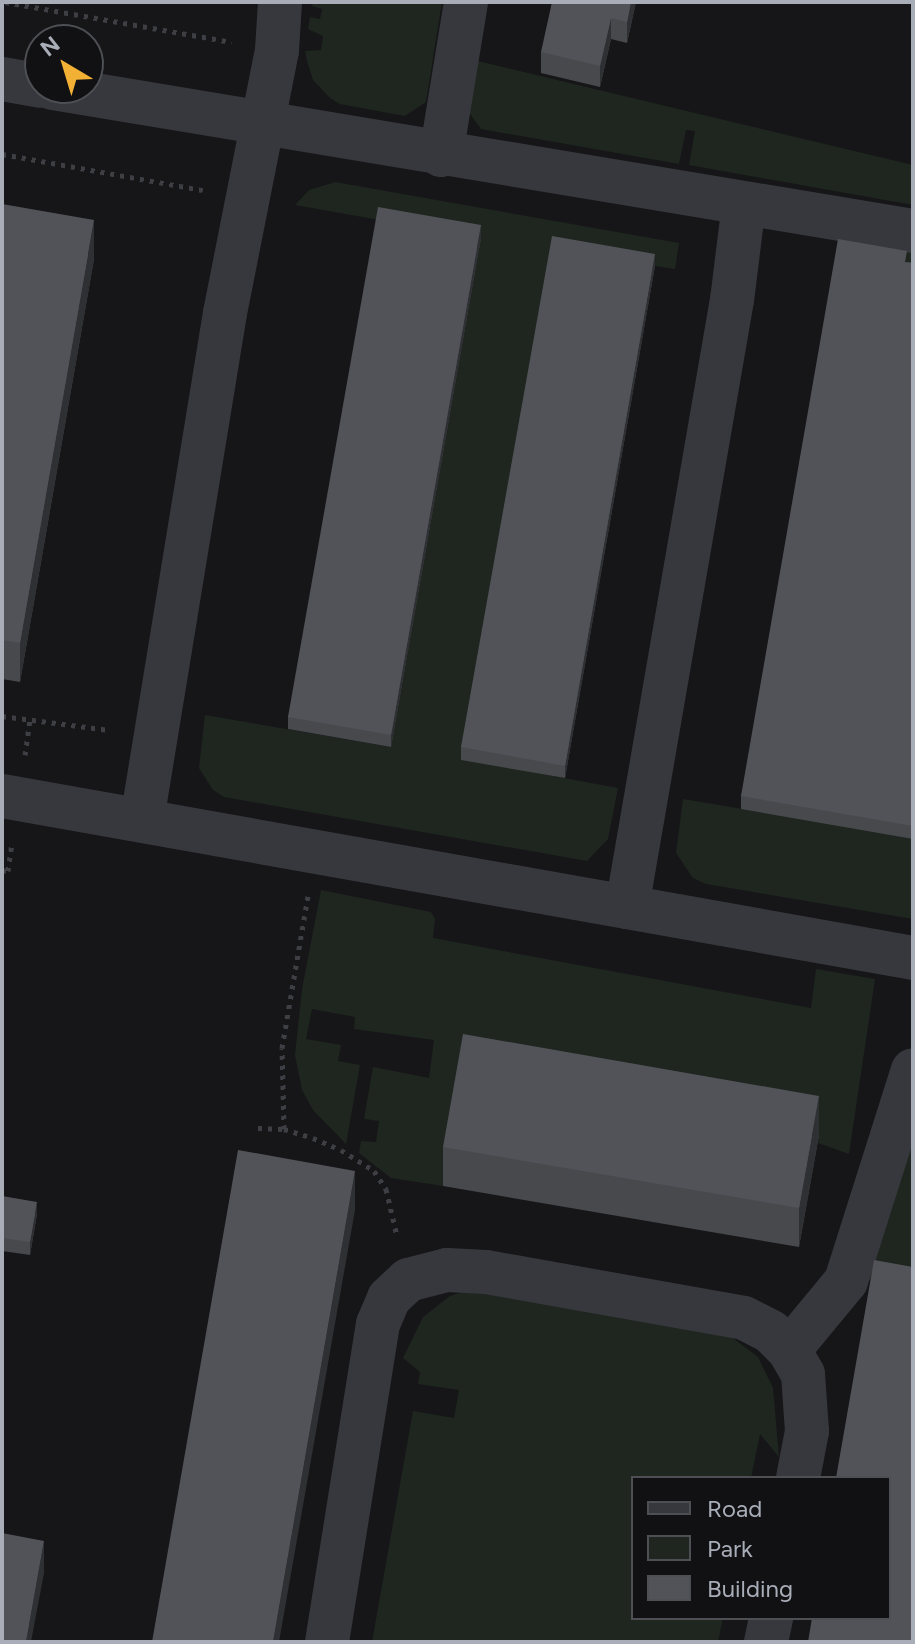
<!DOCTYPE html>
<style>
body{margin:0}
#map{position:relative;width:915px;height:1644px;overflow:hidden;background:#161618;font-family:Figtree,sans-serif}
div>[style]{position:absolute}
.green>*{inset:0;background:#1e261f}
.path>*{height:5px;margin-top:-2.5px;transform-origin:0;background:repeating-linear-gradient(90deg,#3d3f44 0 4px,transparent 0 10px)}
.minor>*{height:44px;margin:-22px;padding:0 22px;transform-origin:22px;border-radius:22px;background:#37383d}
.wall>*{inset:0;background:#47494d}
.shaded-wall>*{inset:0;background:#2f3033}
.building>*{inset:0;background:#525359}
span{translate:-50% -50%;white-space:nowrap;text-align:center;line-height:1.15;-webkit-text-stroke:7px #111113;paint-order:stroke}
.frame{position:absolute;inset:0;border:4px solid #a8adb8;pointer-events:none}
.legend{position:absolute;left:631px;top:1476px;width:260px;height:144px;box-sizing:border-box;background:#111113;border:2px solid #4d4f55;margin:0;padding:10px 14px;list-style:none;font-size:24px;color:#a8adb8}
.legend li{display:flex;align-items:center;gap:16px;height:40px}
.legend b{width:40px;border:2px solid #4d4f55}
.north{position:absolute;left:24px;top:24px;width:80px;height:80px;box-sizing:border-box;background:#111113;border:2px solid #4d4f55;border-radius:50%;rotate:322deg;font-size:22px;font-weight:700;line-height:32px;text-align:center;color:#a8adb8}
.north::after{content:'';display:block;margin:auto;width:28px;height:36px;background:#f2b134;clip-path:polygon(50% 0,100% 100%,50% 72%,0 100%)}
</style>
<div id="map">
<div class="green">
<div style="clip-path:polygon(313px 2px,442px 2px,426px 102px,405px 116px,340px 104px,330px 98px,313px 80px,307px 61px,305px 51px,321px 50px,323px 36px,308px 29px,310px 17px,320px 19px,322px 9px,312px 6px)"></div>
<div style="clip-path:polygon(478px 61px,913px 165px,913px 205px,689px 165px,695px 131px,686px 130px,679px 164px,481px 129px,467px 110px)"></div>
<div style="clip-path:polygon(335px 182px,679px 243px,675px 269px,655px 266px,462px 759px,618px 788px,608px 839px,587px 861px,224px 797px,213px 790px,199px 768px,205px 715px,391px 747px,481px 238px,295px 205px,309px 190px)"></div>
<div style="clip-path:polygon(838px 251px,913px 251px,913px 919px,706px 884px,693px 878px,676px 853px,683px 799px,809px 820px)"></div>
<div style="clip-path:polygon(321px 890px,431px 912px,435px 919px,433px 938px,811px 1008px,816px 969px,875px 979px,849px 1154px,818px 1143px,819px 1135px,463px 1074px,443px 1186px,391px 1178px,359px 1153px,361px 1141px,376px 1142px,379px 1121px,364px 1119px,373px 1067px,429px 1078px,434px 1040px,354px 1029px,355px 1017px,312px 1009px,306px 1039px,341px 1045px,338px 1061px,360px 1065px,346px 1144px,313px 1110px,302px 1090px,295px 1055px,302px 989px)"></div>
<div style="clip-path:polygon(913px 1129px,913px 1288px,867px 1279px)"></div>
<div style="clip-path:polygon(466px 1291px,726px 1333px,758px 1357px,773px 1388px,779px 1457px,760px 1434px,751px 1478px,633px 1478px,633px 1618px,723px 1618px,718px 1642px,372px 1642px,413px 1411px,454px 1418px,459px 1390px,418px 1384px,420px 1372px,403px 1358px,423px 1317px,450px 1296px)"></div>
</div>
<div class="path">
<div style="left:5px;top:2px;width:230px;rotate:10deg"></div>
<div style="left:2px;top:154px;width:204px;rotate:10.2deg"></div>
<div style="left:2px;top:716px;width:108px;rotate:7.5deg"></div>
<div style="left:25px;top:755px;width:34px;rotate:-82deg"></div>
<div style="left:2px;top:870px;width:6px;rotate:9deg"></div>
<div style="left:8px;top:871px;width:27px;rotate:-82deg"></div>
<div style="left:258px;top:1128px;width:26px;rotate:2deg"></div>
<div style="left:284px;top:1129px;width:30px;rotate:17deg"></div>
<div style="left:313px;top:1138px;width:30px;rotate:23deg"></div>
<div style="left:341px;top:1150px;width:39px;rotate:32deg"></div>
<div style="left:374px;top:1171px;width:22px;rotate:56deg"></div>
<div style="left:386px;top:1189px;width:48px;rotate:76.8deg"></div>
<div style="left:284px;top:1129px;width:81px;rotate:-91.4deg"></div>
<div style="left:282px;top:1048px;width:154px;rotate:-80.3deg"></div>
</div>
<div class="minor">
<div style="left:2px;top:79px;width:39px;rotate:10deg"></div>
<div style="left:53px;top:88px;width:872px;rotate:9.44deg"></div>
<div style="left:441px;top:155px;width:155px;rotate:-80.7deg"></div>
<div style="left:2px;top:796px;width:925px;rotate:10.08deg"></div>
<div style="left:142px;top:820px;width:514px;rotate:-80.7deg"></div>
<div style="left:225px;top:313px;width:268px;rotate:-78.8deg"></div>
<div style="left:277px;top:50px;width:48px;rotate:-86.4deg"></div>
<div style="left:627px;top:907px;width:616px;rotate:-80.19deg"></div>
<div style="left:732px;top:300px;width:97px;rotate:-82.9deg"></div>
<div style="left:789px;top:1350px;width:89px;rotate:-50.4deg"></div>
<div style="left:846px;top:1281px;width:221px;rotate:-72.4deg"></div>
<div style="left:327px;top:1642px;width:322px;rotate:-80.9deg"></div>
<div style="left:378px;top:1324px;width:28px;rotate:-67deg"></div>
<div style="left:389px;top:1298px;width:26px;rotate:-43deg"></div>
<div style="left:408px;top:1280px;width:40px;rotate:-14.4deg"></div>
<div style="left:447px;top:1270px;width:39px;rotate:3deg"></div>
<div style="left:486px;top:1272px;width:262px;rotate:10.1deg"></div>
<div style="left:744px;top:1318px;width:30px;rotate:27deg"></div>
<div style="left:771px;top:1332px;width:25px;rotate:45deg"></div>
<div style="left:789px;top:1350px;width:28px;rotate:60deg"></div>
<div style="left:803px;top:1374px;width:57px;rotate:86deg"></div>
<div style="left:807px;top:1431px;width:48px;rotate:100.8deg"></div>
<div style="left:766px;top:1642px;width:25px;rotate:-78deg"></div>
</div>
<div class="wall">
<div style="clip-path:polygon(636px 2px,627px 43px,611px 39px,600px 87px,541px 73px,541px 52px)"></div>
<div style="clip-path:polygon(2px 204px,94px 259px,20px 682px,2px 679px)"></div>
<div style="clip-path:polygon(481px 238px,391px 747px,288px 729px,288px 717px)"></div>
<div style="clip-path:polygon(907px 262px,913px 263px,913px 839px,741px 809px,741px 796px)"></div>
<div style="clip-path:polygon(655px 266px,565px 778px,461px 760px,461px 747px)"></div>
<div style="clip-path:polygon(819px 1135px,799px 1247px,443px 1186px,443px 1147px)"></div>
<div style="clip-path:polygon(2px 1196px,37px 1214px,30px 1255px,2px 1251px)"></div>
</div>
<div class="shaded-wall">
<div style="clip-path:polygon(631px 2px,636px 2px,627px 43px,627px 22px)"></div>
<div style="clip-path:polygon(611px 18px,611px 39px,600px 87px,600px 66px)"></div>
<div style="clip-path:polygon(94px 220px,94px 259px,20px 682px,20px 643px)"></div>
<div style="clip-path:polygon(481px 225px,481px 238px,391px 747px,391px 735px)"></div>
<div style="clip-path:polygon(655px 254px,655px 266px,565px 778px,565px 766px)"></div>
<div style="clip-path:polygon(819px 1096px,819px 1135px,799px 1247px,799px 1208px)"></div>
<div style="clip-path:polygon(355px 1171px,355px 1210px,279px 1642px,273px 1642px)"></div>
<div style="clip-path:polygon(37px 1202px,37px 1214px,30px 1255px,30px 1242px)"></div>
<div style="clip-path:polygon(44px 1541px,44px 1573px,31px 1642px,26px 1642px)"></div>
</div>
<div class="building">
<div style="clip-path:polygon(552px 2px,631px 2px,627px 22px,611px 18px,600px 66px,541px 52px)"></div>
<div style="clip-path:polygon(2px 204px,94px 220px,20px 643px,2px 640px)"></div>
<div style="clip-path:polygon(378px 207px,481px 225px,391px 735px,288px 717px)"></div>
<div style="clip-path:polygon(552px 236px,655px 254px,565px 766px,461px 747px)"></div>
<div style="clip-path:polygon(838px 239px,907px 251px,905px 262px,913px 263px,913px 826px,741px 796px)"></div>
<div style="clip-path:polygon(463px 1034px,819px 1096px,799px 1208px,443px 1147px)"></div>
<div style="clip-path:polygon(238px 1150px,355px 1171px,273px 1642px,152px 1642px)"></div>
<div style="clip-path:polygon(2px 1196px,37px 1202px,30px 1242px,2px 1238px)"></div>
<div style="clip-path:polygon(874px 1260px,913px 1267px,913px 1642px,808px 1642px,812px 1618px,889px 1618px,889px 1478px,836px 1478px)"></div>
<div style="clip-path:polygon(2px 1533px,44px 1541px,26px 1642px,2px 1642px)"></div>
</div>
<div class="frame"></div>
<ul class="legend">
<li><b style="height:10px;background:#37383d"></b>Road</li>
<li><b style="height:22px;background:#1e261f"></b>Park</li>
<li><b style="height:22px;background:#525359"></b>Building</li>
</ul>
<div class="north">N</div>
</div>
